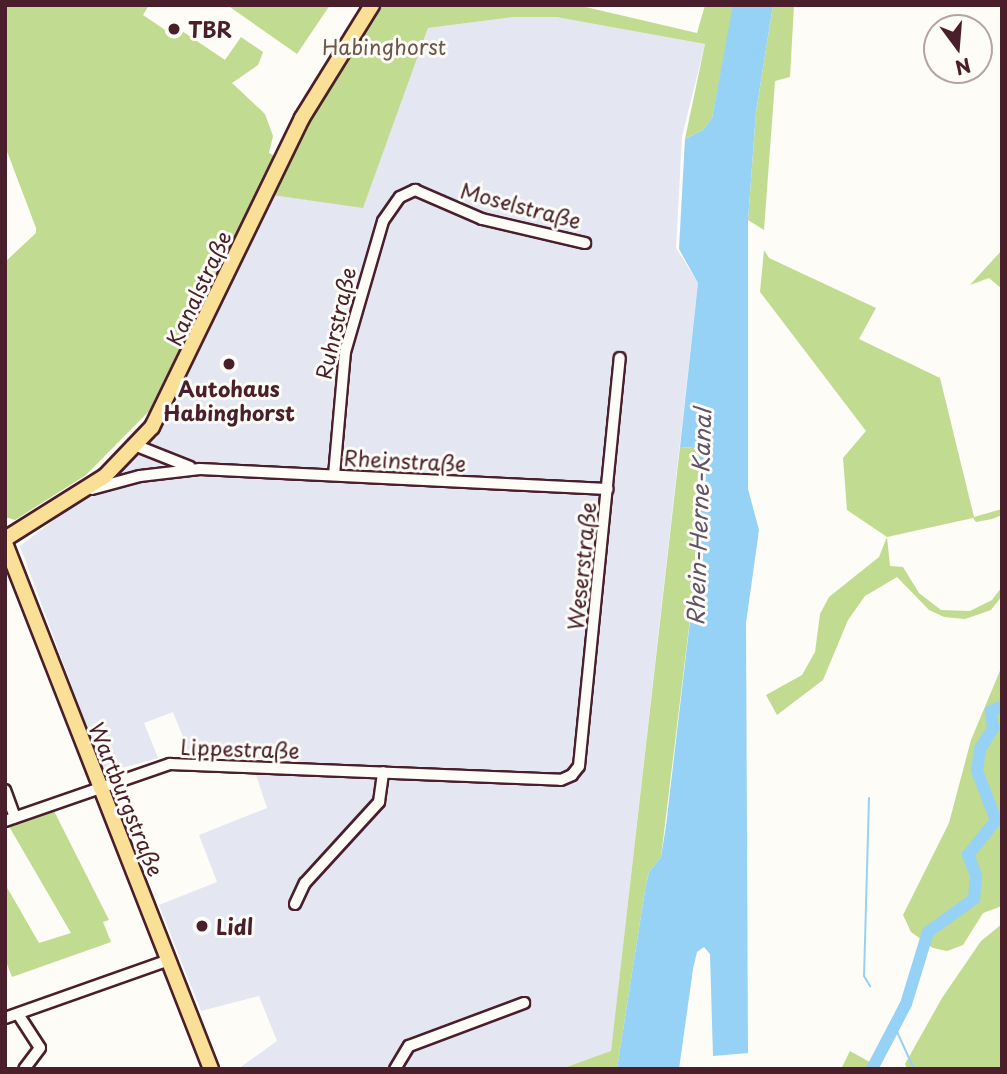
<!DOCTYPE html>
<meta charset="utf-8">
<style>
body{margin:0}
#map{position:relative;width:1007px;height:1074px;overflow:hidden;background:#fdfcf7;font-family:"Playpen Sans",sans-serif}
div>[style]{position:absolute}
.built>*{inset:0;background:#e4e6f1}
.green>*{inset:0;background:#c1db91}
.water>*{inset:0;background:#96d1f6}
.stream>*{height:2px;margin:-1px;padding:0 1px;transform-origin:1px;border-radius:1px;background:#96d1f6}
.river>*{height:12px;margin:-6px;padding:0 6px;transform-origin:6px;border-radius:6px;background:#96d1f6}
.roads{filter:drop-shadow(2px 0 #4a1f2b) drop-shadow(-2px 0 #4a1f2b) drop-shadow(0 2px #4a1f2b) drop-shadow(0 -2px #4a1f2b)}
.minor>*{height:10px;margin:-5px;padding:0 5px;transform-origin:5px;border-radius:5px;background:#fdfcf7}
.major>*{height:14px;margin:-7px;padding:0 7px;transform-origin:7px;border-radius:7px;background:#fadf96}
.dots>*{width:19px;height:19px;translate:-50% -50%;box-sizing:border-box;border:4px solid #fdfcf7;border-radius:50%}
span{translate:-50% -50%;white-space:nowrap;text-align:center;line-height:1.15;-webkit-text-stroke:6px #fdfcf7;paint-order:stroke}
.poi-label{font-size:21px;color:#4a1f2b;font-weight:700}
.left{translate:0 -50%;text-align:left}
.park-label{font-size:21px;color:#6e574a}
.street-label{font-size:21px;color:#4a1f2b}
.water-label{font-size:23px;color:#615468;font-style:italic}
.frame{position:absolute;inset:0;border:7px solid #4a1f2b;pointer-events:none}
.north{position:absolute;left:923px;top:14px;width:70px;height:70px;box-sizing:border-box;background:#fdfcf7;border:2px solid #b5a4a5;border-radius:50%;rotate:164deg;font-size:19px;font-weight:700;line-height:28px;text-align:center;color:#4a1f2b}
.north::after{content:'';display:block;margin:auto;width:24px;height:32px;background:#4a1f2b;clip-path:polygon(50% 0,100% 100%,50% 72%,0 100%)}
</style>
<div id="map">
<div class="built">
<div style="clip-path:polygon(514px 17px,556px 17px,705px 44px,682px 136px,676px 248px,698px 283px,611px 1052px,560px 1069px,238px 1069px,277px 1041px,259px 996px,201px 1011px,159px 905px,217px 882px,199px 835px,267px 808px,256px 775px,261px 759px,185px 756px,185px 742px,173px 712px,144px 723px,158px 758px,104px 773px,20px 546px,131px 461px,158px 429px,272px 195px,363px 207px,428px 28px)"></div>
</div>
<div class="green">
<div style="clip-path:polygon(5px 5px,149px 5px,143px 15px,177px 38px,182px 31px,225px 60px,241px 37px,263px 52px,258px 65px,232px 83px,265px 114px,273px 136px,269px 153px,277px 157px,161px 399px,86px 475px,15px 520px,5px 517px,5px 262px,36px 233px,36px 228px,5px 146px)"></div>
<div style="clip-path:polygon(227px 5px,330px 5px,297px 54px)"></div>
<div style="clip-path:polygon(380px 5px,577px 5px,697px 33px,705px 5px,734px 5px,712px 118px,703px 130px,685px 139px,705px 44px,556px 17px,514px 17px,428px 28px,363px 208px,272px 195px,312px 111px)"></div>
<div style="clip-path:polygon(773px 5px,794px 5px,790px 77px,775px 81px,764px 230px,748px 220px,756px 112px)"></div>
<div style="clip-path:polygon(764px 250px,769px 258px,876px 308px,859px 339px,940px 378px,974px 517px,1002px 509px,1002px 515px,992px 519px,976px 522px,973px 518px,887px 537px,890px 566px,903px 567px,919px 593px,941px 610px,970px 611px,992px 600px,1002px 587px,1002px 596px,991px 610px,965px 619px,944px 617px,929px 610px,897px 577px,865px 596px,848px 620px,823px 680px,777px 715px,766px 695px,802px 675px,815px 652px,820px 614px,829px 597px,879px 557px,887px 537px,847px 510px,843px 458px,866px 431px,760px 292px)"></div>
<div style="clip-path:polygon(1002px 250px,1002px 289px,989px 278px,970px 285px)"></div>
<div style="clip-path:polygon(680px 447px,694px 448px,703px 467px,695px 578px,661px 857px,649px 872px,645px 890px,617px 1069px,561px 1069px,611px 1051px)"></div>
<div style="clip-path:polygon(1002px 666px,1002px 906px,983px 913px,963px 945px,947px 951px,933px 948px,911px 932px,903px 915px,949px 823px,971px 740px)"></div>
<div style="clip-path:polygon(52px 807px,109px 920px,103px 922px,111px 942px,12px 977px,5px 959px,5px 884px,39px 943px,71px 933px,7px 823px)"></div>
<div style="clip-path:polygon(1002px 924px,1002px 1069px,907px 1069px,905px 1064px,942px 998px,981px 941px)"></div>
<div style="clip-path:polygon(850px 1051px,882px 1069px,841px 1069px)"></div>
</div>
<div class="water">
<div style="clip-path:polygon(733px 5px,773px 5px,756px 112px,748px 220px,748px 489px,759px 530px,746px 623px,748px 1053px,713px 1056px,710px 954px,704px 947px,697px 952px,693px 969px,679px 1069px,617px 1069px,645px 890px,649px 872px,661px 857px,666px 826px,695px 578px,703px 467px,695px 448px,680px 447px,698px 283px,679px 249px,685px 139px,703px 130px,712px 118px)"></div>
</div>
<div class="stream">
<div style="left:869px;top:798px;width:178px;rotate:91.6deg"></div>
<div style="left:864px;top:976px;width:12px;rotate:59deg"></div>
<div style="left:894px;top:1025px;width:48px;rotate:65.6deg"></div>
</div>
<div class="river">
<div style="left:872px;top:1069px;width:73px;rotate:-62.4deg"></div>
<div style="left:906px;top:1004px;width:75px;rotate:-73deg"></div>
<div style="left:928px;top:932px;width:57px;rotate:-35.7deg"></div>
<div style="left:974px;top:899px;width:24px;rotate:-85deg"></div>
<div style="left:976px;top:875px;width:22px;rotate:-112deg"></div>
<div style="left:968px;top:855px;width:45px;rotate:-51.3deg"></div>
<div style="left:996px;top:820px;width:53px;rotate:-111.2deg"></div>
<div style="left:977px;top:771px;width:22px;rotate:-82deg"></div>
<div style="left:980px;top:749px;width:25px;rotate:-58deg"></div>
<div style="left:993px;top:728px;width:17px;rotate:-97deg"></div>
<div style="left:991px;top:711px;width:12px;rotate:-24deg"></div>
</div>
<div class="roads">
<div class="minor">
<div style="left:137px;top:446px;width:57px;rotate:21.6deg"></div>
<div style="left:334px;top:475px;width:123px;rotate:-84.9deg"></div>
<div style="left:345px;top:352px;width:136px;rotate:-73.8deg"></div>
<div style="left:383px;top:221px;width:29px;rotate:-55deg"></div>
<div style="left:400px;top:197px;width:17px;rotate:-25deg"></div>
<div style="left:415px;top:190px;width:73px;rotate:23.4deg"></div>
<div style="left:482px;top:219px;width:106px;rotate:13.1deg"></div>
<div style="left:92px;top:489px;width:50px;rotate:-15.2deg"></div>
<div style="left:140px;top:476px;width:60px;rotate:-6.7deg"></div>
<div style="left:200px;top:469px;width:408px;rotate:2.8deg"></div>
<div style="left:5px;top:790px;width:29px;rotate:70deg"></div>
<div style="left:5px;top:821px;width:175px;rotate:-19.1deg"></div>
<div style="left:170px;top:764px;width:391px;rotate:2.3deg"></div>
<div style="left:561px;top:780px;width:12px;rotate:-24deg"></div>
<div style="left:572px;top:775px;width:11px;rotate:-52deg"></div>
<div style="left:579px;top:766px;width:410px;rotate:-84.3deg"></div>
<div style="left:295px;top:904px;width:23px;rotate:-65deg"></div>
<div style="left:305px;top:883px;width:110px;rotate:-47.6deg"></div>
<div style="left:379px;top:802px;width:30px;rotate:-82deg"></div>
<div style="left:18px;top:1014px;width:40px;rotate:57.1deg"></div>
<div style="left:40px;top:1048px;width:26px;rotate:127deg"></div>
<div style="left:5px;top:1018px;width:174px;rotate:-19.5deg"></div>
<div style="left:395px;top:1069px;width:27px;rotate:-59deg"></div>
<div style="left:409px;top:1046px;width:123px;rotate:-20.5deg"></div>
</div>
<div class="major">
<div style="left:5px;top:539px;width:118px;rotate:-32.2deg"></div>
<div style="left:105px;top:476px;width:68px;rotate:-46.2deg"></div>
<div style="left:152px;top:427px;width:343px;rotate:-64.1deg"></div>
<div style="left:302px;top:118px;width:133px;rotate:-58.2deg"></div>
<div style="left:5px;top:543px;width:565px;rotate:68.61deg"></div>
</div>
</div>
<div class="dots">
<div style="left:174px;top:29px;background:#4a1f2b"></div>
<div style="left:229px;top:364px;background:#4a1f2b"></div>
<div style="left:202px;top:926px;background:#4a1f2b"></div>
</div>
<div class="poi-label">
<span class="left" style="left:188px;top:29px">TBR</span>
<span style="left:229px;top:400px">Autohaus<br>Habinghorst</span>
<span class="left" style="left:216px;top:926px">Lidl</span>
</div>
<div class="park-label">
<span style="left:384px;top:46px">Habinghorst</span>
</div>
<div class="street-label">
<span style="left:521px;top:205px;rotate:15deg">Moselstraße</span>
<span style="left:198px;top:288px;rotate:-65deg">Kanalstraße</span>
<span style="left:335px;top:323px;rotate:-77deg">Ruhrstraße</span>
<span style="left:405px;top:460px;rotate:3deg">Rheinstraße</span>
<span style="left:581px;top:566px;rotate:-84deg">Weserstraße</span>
<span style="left:240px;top:748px;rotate:2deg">Lippestraße</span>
<span style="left:127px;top:799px;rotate:68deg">Wartburgstraße</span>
</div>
<div class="water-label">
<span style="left:699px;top:517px;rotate:-88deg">Rhein-Herne-Kanal</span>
</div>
<div class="frame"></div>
<div class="north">N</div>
</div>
